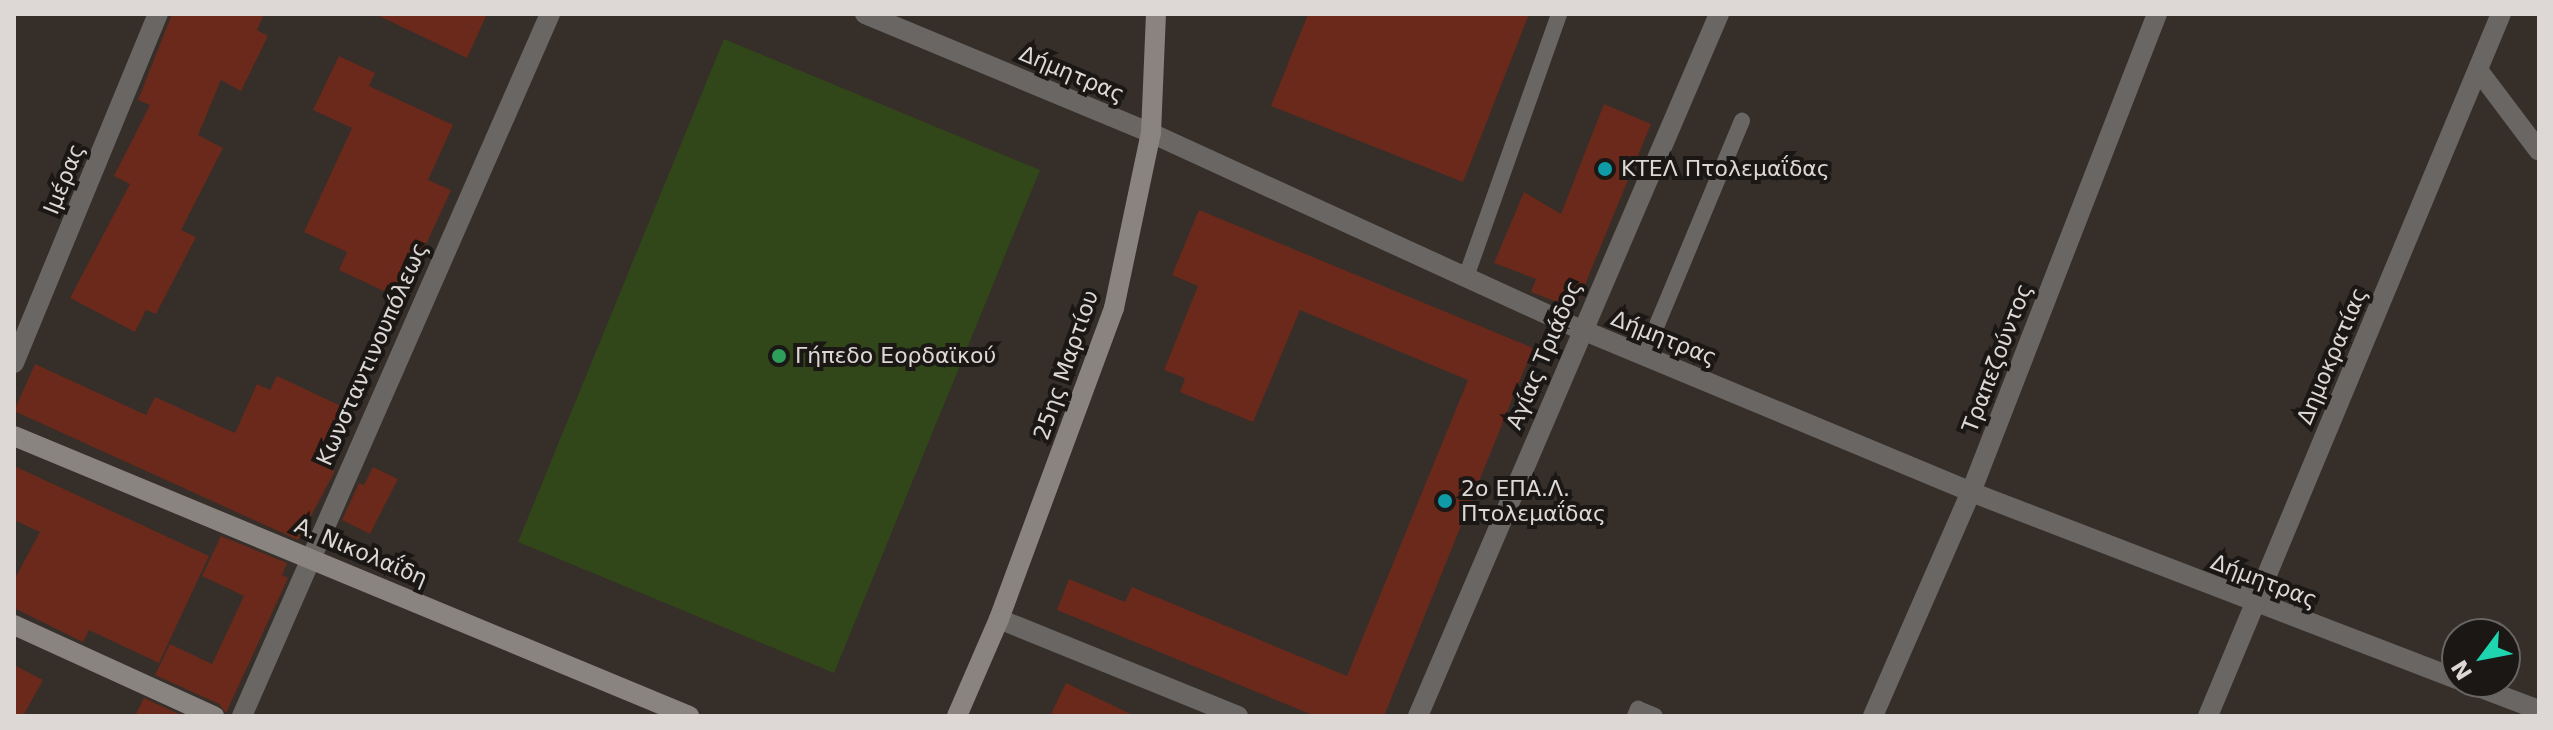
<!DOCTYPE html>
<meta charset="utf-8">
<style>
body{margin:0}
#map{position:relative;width:2553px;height:730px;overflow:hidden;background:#352e29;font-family:"DejaVu Sans",sans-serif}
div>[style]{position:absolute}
.green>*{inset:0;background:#314719}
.building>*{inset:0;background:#6a291b}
.lane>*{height:16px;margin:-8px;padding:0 8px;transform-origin:8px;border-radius:8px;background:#696663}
.street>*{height:20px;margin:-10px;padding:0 10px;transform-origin:10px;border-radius:10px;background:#696663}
.secondary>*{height:20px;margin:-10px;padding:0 10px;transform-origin:10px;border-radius:10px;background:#898480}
.dots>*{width:22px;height:22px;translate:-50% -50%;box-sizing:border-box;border:4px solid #1a1715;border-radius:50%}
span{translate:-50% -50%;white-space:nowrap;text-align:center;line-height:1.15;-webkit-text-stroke:8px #1a1715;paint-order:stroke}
.street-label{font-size:22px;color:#ddd8d6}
.poi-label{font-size:22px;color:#ddd8d6}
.left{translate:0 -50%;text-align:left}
.frame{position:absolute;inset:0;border:16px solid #ddd8d6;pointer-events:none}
.north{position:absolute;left:2441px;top:618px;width:80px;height:80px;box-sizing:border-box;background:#1a1715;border:2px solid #686462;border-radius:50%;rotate:238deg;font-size:22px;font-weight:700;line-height:32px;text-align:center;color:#ddd8d6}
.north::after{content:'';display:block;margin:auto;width:28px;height:36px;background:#1fd5b0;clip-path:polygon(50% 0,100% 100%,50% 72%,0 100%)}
</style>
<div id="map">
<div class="green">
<div style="clip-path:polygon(724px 39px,1040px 170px,834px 673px,518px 542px)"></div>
</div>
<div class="building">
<div style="clip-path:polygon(172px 14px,264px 14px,257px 30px,268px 36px,241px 91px,221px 80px,198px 135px,223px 148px,181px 230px,196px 237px,156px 314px,146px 310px,135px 332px,70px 298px,130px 184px,114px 176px,150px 105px,138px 100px)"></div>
<div style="clip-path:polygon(375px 14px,487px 14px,467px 58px)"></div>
<div style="clip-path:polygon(1308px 14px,1529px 14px,1463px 182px,1271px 106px)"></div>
<div style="clip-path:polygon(339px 56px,375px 73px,369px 86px,453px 125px,428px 180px,451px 190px,401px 299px,339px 270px,347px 252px,304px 232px,352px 128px,313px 110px)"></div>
<div style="clip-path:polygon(1604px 104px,1651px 124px,1575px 309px,1531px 292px,1536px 279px,1494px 263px,1524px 192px,1561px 214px)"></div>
<div style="clip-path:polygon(1199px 210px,1533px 348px,1384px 716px,1315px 716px,1057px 610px,1069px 579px,1125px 602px,1132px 587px,1347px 676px,1468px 380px,1300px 310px,1253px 422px,1180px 392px,1185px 378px,1164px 370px,1198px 286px,1172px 275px)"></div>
<div style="clip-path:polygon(35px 364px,146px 415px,155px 397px,235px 433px,257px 384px,270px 390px,277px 376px,341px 406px,315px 462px,335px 471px,298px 540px,14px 411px)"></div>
<div style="clip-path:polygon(14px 466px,209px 556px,159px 663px,89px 630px,83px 642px,14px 608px,14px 580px,40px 532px,14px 520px)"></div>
<div style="clip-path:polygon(373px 467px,398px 479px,370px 534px,342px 520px,359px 483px,364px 485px)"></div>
<div style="clip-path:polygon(221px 536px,287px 563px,282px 575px,288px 578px,226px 713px,219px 704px,155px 675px,170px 644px,212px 664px,244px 596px,202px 576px)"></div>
<div style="clip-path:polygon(14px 665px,43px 680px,23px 716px,14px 716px)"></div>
<div style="clip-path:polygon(1066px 683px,1135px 716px,1050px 716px)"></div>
<div style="clip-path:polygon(144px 698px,183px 716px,135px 716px)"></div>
</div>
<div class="lane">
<div style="left:1466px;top:277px;width:279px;rotate:-70.5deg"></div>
<div style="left:1644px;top:356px;width:255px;rotate:-67.4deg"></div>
<div style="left:1635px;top:716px;width:8px;rotate:-67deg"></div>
<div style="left:1638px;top:709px;width:18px;rotate:22deg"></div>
</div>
<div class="street">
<div style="left:865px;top:14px;width:310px;rotate:22.6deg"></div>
<div style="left:1151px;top:133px;width:472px;rotate:24.6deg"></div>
<div style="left:1580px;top:329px;width:424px;rotate:22.6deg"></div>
<div style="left:1971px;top:492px;width:521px;rotate:21.05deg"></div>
<div style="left:2478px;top:70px;width:101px;rotate:53deg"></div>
<div style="left:14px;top:363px;width:378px;rotate:-67.6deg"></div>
<div style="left:999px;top:619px;width:258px;rotate:22.1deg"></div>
<div style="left:2465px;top:682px;width:79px;rotate:20.7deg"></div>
<div style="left:242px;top:716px;width:767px;rotate:-66.31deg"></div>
<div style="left:1418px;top:716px;width:764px;rotate:-66.79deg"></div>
<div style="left:1873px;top:716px;width:244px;rotate:-66.4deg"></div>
<div style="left:1971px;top:492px;width:513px;rotate:-68.74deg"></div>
<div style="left:2208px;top:716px;width:761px;rotate:-67.35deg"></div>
</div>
<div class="secondary">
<div style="left:14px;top:436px;width:731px;rotate:22.53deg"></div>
<div style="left:14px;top:625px;width:220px;rotate:24.5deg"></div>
<div style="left:957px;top:716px;width:106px;rotate:-66.6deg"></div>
<div style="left:999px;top:619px;width:332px;rotate:-69.7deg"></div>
<div style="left:1114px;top:308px;width:179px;rotate:-78.1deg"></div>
<div style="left:1151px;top:133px;width:119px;rotate:-87.6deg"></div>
</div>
<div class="dots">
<div style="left:1605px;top:169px;background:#0f9aa8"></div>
<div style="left:779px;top:356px;background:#2e9e5b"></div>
<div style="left:1445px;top:501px;background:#0f9aa8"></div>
</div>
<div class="street-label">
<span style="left:1072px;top:74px;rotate:23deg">Δήμητρας</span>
<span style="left:64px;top:179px;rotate:-68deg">Ιμέρας</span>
<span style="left:1664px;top:338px;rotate:22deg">Δήμητρας</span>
<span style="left:372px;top:354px;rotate:-66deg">Κωνσταντινουπόλεως</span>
<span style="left:1544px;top:355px;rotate:-67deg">Αγίας Τριάδος</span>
<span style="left:2332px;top:356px;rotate:-67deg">Δημοκρατίας</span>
<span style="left:1997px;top:358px;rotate:-69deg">Τραπεζούντος</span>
<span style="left:1066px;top:365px;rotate:-71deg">25ης Μαρτίου</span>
<span style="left:361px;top:552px;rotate:23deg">Α. Νικολαΐδη</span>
<span style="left:2264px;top:581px;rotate:21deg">Δήμητρας</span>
</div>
<div class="poi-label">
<span class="left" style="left:1621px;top:169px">ΚΤΕΛ Πτολεμαΐδας</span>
<span class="left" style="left:795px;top:356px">Γήπεδο Εορδαϊκού</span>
<span class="left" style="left:1461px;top:501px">2ο ΕΠΑ.Λ.<br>Πτολεμαΐδας</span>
</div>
<div class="frame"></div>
<div class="north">N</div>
</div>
